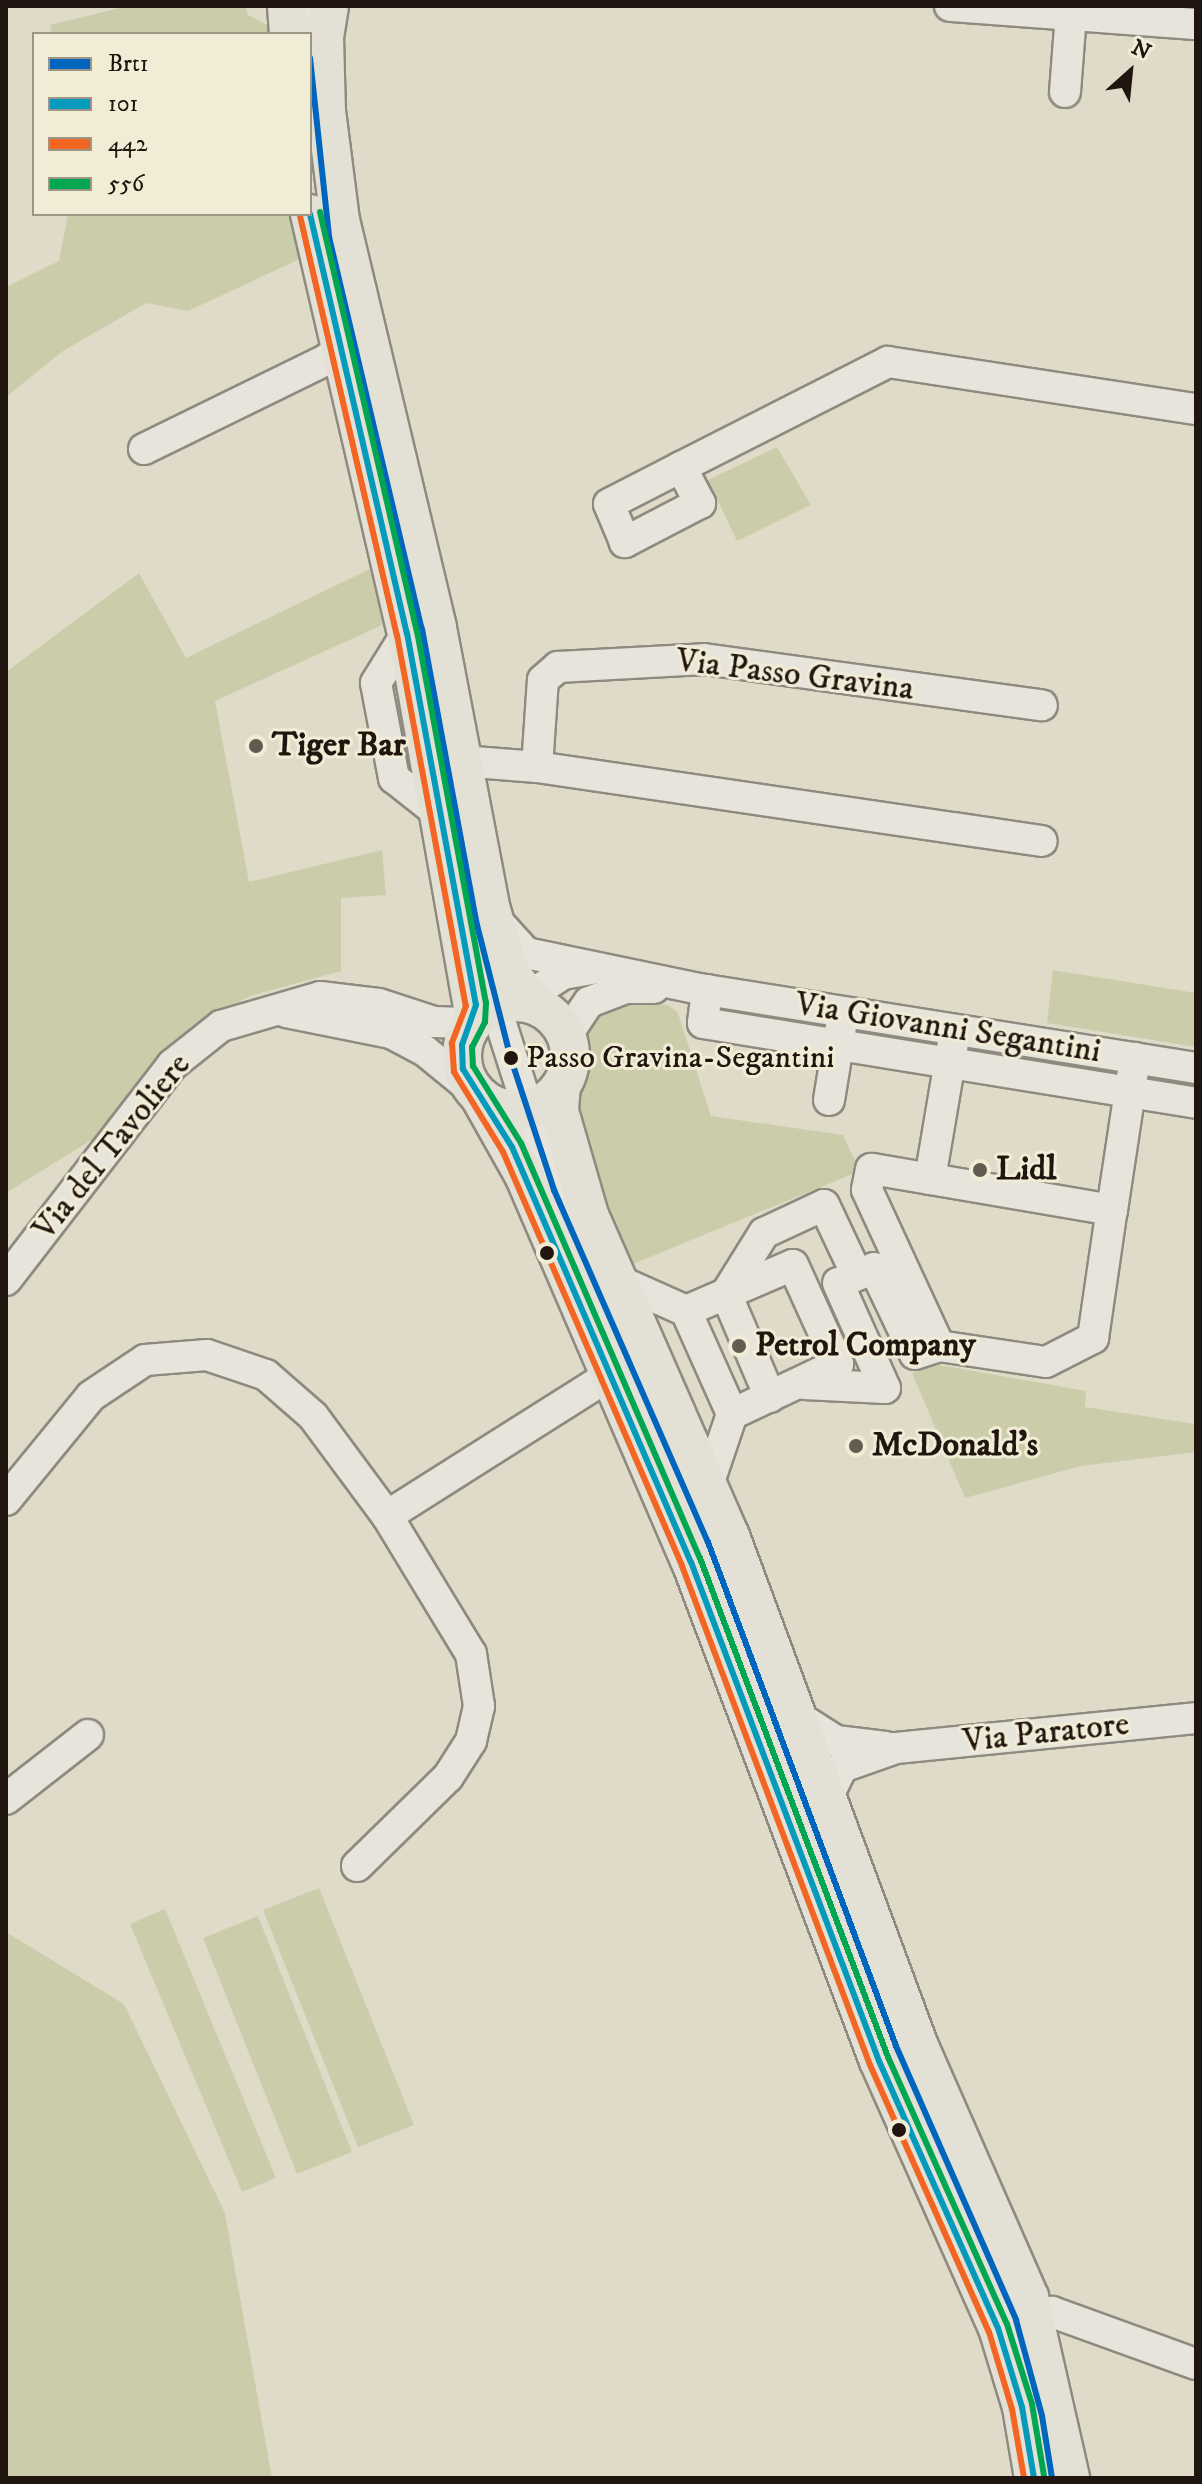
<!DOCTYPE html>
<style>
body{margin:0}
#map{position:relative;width:1202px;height:2484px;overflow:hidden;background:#e0dbc9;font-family:"IM FELL DW Pica",serif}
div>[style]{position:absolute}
.green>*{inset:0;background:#cbcdaa}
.roads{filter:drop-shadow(2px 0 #8e8a7f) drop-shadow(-2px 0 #8e8a7f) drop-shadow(0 2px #8e8a7f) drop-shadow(0 -2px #8e8a7f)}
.minor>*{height:30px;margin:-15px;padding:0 15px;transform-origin:15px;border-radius:15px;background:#e7e4db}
.major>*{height:38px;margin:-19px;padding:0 19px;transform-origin:19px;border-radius:19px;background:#e3e0d5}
.major>.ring{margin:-19px;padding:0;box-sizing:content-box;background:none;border:38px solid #e3e0d5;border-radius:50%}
.bus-1>*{height:6px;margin:-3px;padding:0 3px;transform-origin:3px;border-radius:3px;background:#0065bd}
.bus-2>*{height:6px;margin:-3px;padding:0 3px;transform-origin:3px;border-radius:3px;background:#039abb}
.bus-3>*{height:6px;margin:-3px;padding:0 3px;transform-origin:3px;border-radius:3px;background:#f26522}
.bus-4>*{height:6px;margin:-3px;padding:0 3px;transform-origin:3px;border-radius:3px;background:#00a651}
.dots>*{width:22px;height:22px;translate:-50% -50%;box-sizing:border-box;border:4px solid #f1ecd5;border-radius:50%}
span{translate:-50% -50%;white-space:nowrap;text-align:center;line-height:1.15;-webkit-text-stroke:6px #f1ecd5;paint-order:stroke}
.bus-label{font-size:32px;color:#20150f}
.left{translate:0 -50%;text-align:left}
.street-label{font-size:34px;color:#20150f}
.poi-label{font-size:34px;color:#20150f;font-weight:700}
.frame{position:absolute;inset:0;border:8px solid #20150f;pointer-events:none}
.legend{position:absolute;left:32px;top:32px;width:280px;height:184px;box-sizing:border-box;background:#f1ecd5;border:2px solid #9d9686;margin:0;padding:10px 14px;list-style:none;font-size:24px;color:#20150f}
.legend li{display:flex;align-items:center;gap:16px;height:40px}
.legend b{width:40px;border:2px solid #9d9686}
.north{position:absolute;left:1090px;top:32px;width:80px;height:80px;-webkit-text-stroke:6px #f1ecd5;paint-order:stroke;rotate:27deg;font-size:22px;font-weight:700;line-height:32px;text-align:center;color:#20150f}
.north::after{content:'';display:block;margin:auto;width:28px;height:36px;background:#20150f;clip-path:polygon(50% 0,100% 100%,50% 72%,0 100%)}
</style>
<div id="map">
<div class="green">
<div style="clip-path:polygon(128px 6px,245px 6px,248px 15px,268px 25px,270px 34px,52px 34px,50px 25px)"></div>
<div style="clip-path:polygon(68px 214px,296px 214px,302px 258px,188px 311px,146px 303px,63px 351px,6px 397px,6px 287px,59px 261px)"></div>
<div style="clip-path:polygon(777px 447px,811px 505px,737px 541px,708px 480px)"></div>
<div style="clip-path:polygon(378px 565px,387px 623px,215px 701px,249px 882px,382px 850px,386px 895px,341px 898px,341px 971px,250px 996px,219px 1014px,147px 1078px,98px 1136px,6px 1193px,6px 672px,139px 573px,186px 658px)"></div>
<div style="clip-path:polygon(1053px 970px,1196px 993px,1196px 1047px,1047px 1023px)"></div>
<div style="clip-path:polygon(634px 1001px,668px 1005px,678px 1013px,711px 1116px,843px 1135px,860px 1171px,633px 1264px,575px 1124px,576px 1102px,589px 1068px,587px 1036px,593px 1021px,606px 1009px)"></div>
<div style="clip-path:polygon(934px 1364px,1086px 1391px,1085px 1407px,1196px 1424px,1196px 1452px,1081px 1466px,965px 1498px,912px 1373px)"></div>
<div style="clip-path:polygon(319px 1888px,414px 2125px,358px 2147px,263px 1910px)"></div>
<div style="clip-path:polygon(165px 1909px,276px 2178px,242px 2192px,130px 1924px)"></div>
<div style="clip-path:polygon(258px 1916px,352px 2152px,297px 2174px,203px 1938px)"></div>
<div style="clip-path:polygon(6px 1932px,124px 2004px,225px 2213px,272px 2478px,6px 2478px)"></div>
</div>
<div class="roads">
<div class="minor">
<div style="left:308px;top:6px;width:28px;rotate:88deg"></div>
<div style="left:950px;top:6px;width:247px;rotate:4.2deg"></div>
<div style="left:1065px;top:92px;width:78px;rotate:-85.6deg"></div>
<div style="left:144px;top:449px;width:203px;rotate:-26.1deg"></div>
<div style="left:326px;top:360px;width:18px;rotate:-41deg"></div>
<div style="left:681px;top:467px;width:41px;rotate:62.2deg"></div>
<div style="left:700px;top:503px;width:85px;rotate:152.5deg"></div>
<div style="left:625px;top:542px;width:41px;rotate:-112.8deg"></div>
<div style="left:609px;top:504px;width:81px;rotate:-27.2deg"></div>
<div style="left:681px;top:467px;width:232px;rotate:-26.9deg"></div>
<div style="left:888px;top:362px;width:312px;rotate:8.7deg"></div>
<div style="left:407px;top:633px;width:59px;rotate:121.8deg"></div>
<div style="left:376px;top:683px;width:97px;rotate:79.3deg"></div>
<div style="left:394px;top:778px;width:60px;rotate:38.2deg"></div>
<div style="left:462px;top:761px;width:75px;rotate:4.6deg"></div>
<div style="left:537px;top:767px;width:510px;rotate:8.34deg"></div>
<div style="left:537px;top:767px;width:87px;rotate:-86.1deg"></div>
<div style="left:543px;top:680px;width:20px;rotate:-41deg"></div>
<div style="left:558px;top:667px;width:146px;rotate:-3.1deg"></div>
<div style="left:704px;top:659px;width:341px;rotate:7.8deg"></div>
<div style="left:474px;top:908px;width:99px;rotate:77.8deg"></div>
<div style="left:495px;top:1005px;width:194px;rotate:72.3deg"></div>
<div style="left:554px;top:1190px;width:384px;rotate:66.4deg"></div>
<div style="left:708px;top:1542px;width:538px;rotate:69.54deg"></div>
<div style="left:896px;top:2046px;width:336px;rotate:67.2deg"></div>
<div style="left:498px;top:922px;width:42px;rotate:47.9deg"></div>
<div style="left:526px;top:953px;width:178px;rotate:11.7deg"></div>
<div style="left:700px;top:989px;width:502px;rotate:9.05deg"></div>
<div style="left:707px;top:990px;width:33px;rotate:97deg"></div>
<div style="left:703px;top:1023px;width:499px;rotate:9.2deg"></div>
<div style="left:520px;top:1002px;width:51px;rotate:-33.1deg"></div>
<div style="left:563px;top:974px;width:29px;rotate:-10deg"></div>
<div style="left:286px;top:1012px;width:107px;rotate:11.3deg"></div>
<div style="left:391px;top:1033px;width:38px;rotate:28deg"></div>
<div style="left:425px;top:1051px;width:63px;rotate:39.2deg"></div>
<div style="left:569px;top:1044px;width:17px;rotate:-80deg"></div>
<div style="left:572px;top:1027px;width:30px;rotate:-56deg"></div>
<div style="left:589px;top:1002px;width:40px;rotate:-21deg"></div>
<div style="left:626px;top:988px;width:28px"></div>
<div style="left:829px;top:1100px;width:74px;rotate:-80.7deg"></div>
<div style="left:930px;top:1179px;width:138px;rotate:-80.4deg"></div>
<div style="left:1112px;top:1210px;width:244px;rotate:-170.3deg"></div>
<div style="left:871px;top:1169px;width:21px;rotate:101deg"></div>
<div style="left:867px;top:1190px;width:172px;rotate:65.2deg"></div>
<div style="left:939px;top:1346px;width:108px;rotate:8.5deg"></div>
<div style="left:1046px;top:1362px;width:53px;rotate:-27.1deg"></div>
<div style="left:1093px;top:1338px;width:118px;rotate:-81.7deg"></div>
<div style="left:1110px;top:1221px;width:11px;rotate:-80deg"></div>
<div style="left:1112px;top:1210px;width:154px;rotate:-81.4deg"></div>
<div style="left:6px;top:1280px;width:272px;rotate:-52.3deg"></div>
<div style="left:172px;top:1065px;width:63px;rotate:-38.5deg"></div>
<div style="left:221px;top:1026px;width:103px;rotate:-16.3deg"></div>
<div style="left:320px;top:997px;width:59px;rotate:6.8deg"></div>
<div style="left:379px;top:1004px;width:58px;rotate:18.1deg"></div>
<div style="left:434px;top:1022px;width:38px;rotate:2deg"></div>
<div style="left:846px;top:1280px;width:30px;rotate:-23deg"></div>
<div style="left:874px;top:1268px;width:95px;rotate:64.5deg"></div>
<div style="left:915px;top:1354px;width:25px;rotate:-18deg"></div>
<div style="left:619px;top:1281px;width:73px;rotate:24.1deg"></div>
<div style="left:686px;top:1311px;width:113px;rotate:65.9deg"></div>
<div style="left:732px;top:1414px;width:75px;rotate:108.7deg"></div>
<div style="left:686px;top:1311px;width:116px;rotate:-23.3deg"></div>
<div style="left:793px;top:1265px;width:109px;rotate:65.6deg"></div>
<div style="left:838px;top:1364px;width:117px;rotate:154.7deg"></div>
<div style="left:804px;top:1384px;width:81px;rotate:2.8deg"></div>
<div style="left:885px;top:1388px;width:115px;rotate:-114.1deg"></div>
<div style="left:770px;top:1397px;width:112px;rotate:-113.1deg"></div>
<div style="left:726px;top:1294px;width:72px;rotate:-58.1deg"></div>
<div style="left:764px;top:1233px;width:66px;rotate:-25deg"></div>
<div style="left:824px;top:1205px;width:77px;rotate:64.8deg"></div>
<div style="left:6px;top:1500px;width:134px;rotate:-50.7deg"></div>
<div style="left:91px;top:1396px;width:65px;rotate:-33.7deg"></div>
<div style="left:145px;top:1360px;width:62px;rotate:-4.6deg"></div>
<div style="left:207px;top:1355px;width:62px;rotate:18.7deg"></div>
<div style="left:266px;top:1375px;width:62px;rotate:41.1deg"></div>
<div style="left:313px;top:1416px;width:124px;rotate:53.5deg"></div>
<div style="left:387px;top:1516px;width:264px;rotate:-32.3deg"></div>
<div style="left:797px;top:1716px;width:46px;rotate:32.7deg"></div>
<div style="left:836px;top:1741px;width:50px;rotate:6.8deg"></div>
<div style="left:828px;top:1796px;width:32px;rotate:-64deg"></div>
<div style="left:842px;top:1767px;width:57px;rotate:-19.4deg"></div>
<div style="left:896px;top:1748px;width:301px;rotate:-5.7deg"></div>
<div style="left:6px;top:1799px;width:104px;rotate:-38deg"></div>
<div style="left:357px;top:1866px;width:127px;rotate:-44.4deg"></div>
<div style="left:448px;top:1777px;width:43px;rotate:-57.4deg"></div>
<div style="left:471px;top:1741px;width:36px;rotate:-77deg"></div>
<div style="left:479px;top:1706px;width:53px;rotate:-98.7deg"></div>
<div style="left:471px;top:1654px;width:162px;rotate:-121.3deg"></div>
<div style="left:1013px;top:2321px;width:40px;rotate:-13deg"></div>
<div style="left:1052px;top:2312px;width:153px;rotate:19.9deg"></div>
</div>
<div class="major">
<div style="left:287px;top:6px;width:28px;rotate:86deg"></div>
<div style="left:329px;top:6px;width:31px;rotate:99deg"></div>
<div style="left:324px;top:37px;width:74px;rotate:88.5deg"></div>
<div style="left:326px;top:111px;width:110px;rotate:82.7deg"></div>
<div style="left:340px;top:220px;width:419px;rotate:76.6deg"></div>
<div style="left:437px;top:628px;width:287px;rotate:79.2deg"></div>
<div style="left:491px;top:910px;width:67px;rotate:73.5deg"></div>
<div style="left:510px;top:974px;width:42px;rotate:49.8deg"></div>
<div style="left:310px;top:214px;width:430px;rotate:77deg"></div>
<div style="left:407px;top:633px;width:392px;rotate:80deg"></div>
<div class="ring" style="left:462px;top:1002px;width:70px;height:70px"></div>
<div style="left:561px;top:1086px;width:25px;rotate:95deg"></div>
<div style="left:559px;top:1111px;width:108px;rotate:73.9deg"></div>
<div style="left:589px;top:1215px;width:351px;rotate:66.3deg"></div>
<div style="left:730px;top:1536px;width:542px;rotate:69.69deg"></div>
<div style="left:918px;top:2044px;width:276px;rotate:66.3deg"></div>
<div style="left:1029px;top:2297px;width:186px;rotate:77.2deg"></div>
<div style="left:480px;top:1097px;width:90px;rotate:60.6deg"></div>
<div style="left:524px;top:1175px;width:421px;rotate:66.7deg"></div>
<div style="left:691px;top:1562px;width:533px;rotate:69.36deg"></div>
<div style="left:879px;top:2061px;width:292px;rotate:66deg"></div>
<div style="left:998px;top:2328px;width:83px;rotate:73.1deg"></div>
<div style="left:1022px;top:2407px;width:72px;rotate:80.4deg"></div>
</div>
</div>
<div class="bus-1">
<div style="left:310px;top:58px;width:180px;rotate:83.9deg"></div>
<div style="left:329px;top:237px;width:403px;rotate:76.7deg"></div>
<div style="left:422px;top:629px;width:301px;rotate:79.5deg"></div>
<div style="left:477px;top:925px;width:138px;rotate:75.8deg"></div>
<div style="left:511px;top:1059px;width:138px;rotate:71.8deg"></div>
<div style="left:554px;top:1190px;width:384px;rotate:66.4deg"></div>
<div style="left:708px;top:1542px;width:538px;rotate:69.54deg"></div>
<div style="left:896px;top:2046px;width:299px;rotate:66.3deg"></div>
<div style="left:1016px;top:2320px;width:99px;rotate:74.8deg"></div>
<div style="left:1042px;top:2416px;width:63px;rotate:80.8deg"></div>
</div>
<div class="bus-2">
<div style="left:310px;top:214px;width:430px;rotate:77deg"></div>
<div style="left:407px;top:633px;width:378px;rotate:79.5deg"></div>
<div style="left:476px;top:1005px;width:42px;rotate:109.3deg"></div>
<div style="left:462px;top:1045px;width:24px;rotate:88deg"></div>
<div style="left:463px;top:1069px;width:92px;rotate:57.9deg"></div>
<div style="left:512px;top:1147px;width:452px;rotate:66.7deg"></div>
<div style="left:691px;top:1562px;width:533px;rotate:69.36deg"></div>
<div style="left:879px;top:2061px;width:292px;rotate:66deg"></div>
<div style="left:998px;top:2328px;width:83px;rotate:73.1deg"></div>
<div style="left:1022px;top:2407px;width:72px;rotate:80.4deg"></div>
</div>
<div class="bus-3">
<div style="left:300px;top:216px;width:430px;rotate:77deg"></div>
<div style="left:397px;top:635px;width:377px;rotate:79.5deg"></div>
<div style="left:466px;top:1006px;width:40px;rotate:111deg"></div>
<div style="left:452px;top:1043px;width:29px;rotate:86deg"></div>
<div style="left:454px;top:1072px;width:94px;rotate:58.5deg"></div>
<div style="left:503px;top:1152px;width:451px;rotate:66.6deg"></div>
<div style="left:682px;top:1566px;width:533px;rotate:69.36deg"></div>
<div style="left:870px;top:2065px;width:292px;rotate:66deg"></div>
<div style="left:989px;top:2332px;width:80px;rotate:73.4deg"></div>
<div style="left:1012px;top:2409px;width:70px;rotate:80.1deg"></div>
</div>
<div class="bus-4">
<div style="left:320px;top:212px;width:430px;rotate:77deg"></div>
<div style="left:417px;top:631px;width:378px;rotate:79.5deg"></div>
<div style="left:486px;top:1003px;width:19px;rotate:93deg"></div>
<div style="left:485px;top:1022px;width:28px;rotate:117deg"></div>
<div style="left:472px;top:1047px;width:19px;rotate:87deg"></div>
<div style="left:473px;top:1066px;width:91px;rotate:58.1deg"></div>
<div style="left:521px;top:1143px;width:452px;rotate:66.7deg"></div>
<div style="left:700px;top:1558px;width:533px;rotate:69.36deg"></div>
<div style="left:888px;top:2057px;width:292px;rotate:66deg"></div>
<div style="left:1007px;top:2324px;width:84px;rotate:72.6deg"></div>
<div style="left:1032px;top:2404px;width:73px;rotate:80.5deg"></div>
</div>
<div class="dots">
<div style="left:256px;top:746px;background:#635a50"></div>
<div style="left:511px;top:1058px;background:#20150f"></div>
<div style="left:980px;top:1170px;background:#635a50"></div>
<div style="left:547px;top:1253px;background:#20150f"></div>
<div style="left:739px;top:1346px;background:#635a50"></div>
<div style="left:856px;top:1446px;background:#635a50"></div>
<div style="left:899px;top:2130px;background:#20150f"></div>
</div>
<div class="bus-label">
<span class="left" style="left:526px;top:1058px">Passo Gravina-Segantini</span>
</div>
<div class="street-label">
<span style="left:795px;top:675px;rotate:7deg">Via Passo Gravina</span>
<span style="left:948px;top:1028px;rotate:9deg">Via Giovanni Segantini</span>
<span style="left:112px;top:1147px;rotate:-51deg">Via del Tavoliere</span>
<span style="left:1046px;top:1733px;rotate:-6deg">Via Paratore</span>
</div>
<div class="poi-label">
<span class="left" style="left:272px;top:746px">Tiger Bar</span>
<span class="left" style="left:996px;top:1170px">Lidl</span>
<span class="left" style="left:755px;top:1346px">Petrol Company</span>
<span class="left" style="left:872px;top:1446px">McDonald's</span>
</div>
<div class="frame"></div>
<ul class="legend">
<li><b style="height:10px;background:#0065bd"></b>Brt1</li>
<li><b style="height:10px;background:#039abb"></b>101</li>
<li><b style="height:10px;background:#f26522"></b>442</li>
<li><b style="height:10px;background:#00a651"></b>556</li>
</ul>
<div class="north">N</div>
</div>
